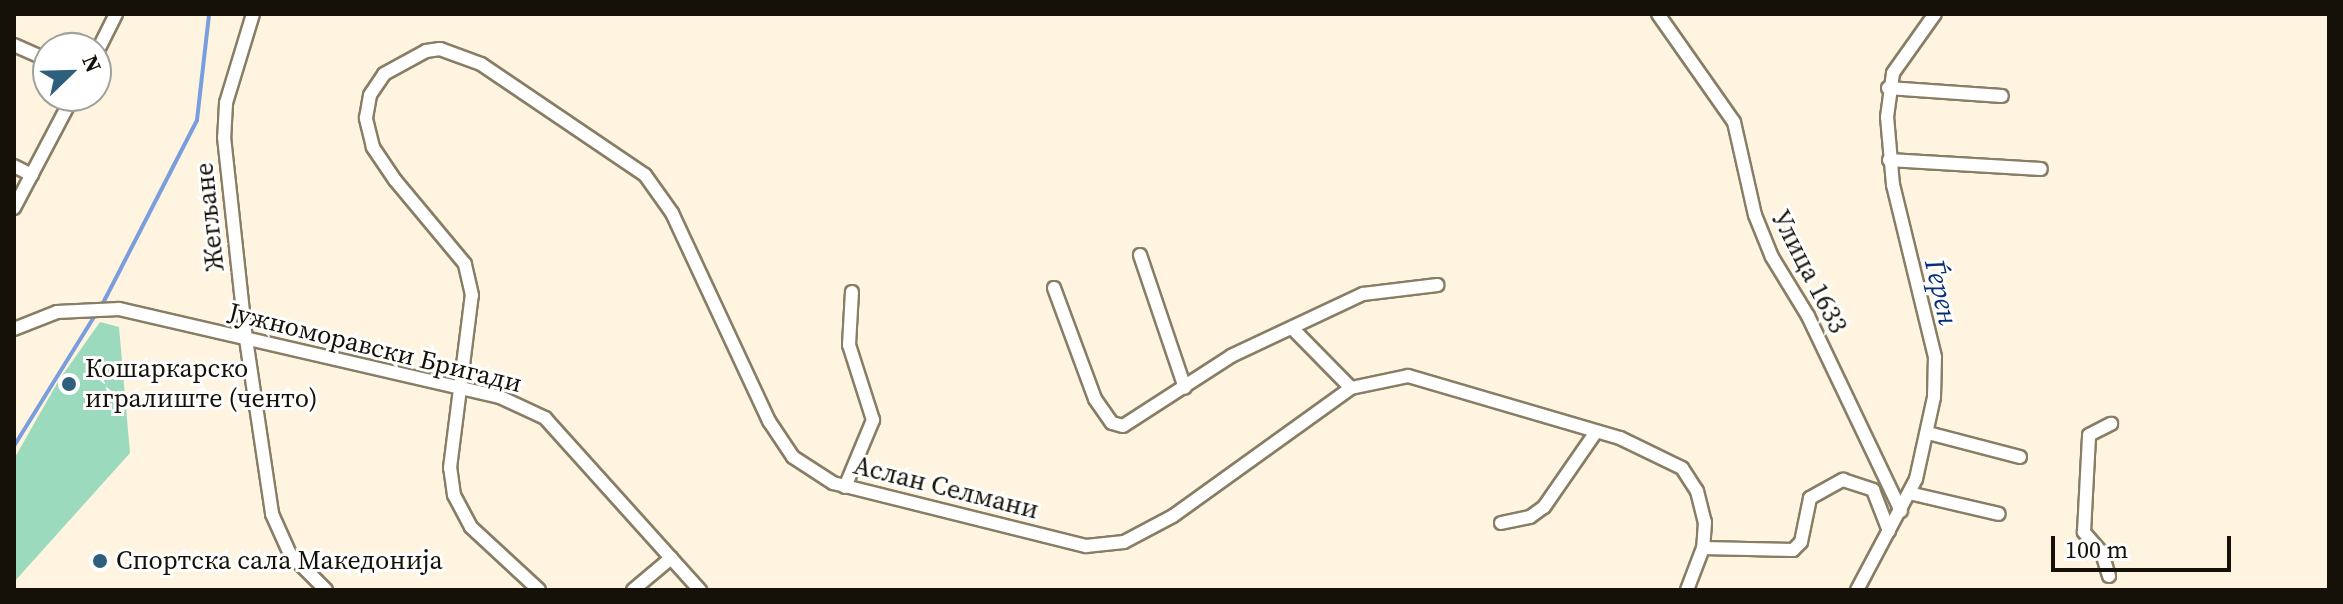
<!DOCTYPE html>
<meta charset="utf-8">
<style>
body{margin:0}
#map{position:relative;width:2343px;height:604px;overflow:hidden;background:#fef4df;font-family:"Source Serif 4",serif}
div>[style]{position:absolute}
.green>*{inset:0;background:#9bdabd}
.stream>*{height:4px;margin:-2px;padding:0 2px;transform-origin:2px;border-radius:2px;background:#7a9dde}
.roads{filter:drop-shadow(2px 0 #887d65) drop-shadow(-2px 0 #887d65) drop-shadow(0 2px #887d65) drop-shadow(0 -2px #887d65)}
.minor>*{height:12px;margin:-6px;padding:0 6px;transform-origin:6px;border-radius:6px;background:#fff}
.dots>*{width:22px;height:22px;translate:-50% -50%;box-sizing:border-box;border:4px solid #fff;border-radius:50%}
span{translate:-50% -50%;white-space:nowrap;text-align:center;line-height:1.15;-webkit-text-stroke:6px #fff;paint-order:stroke}
.street-label{font-size:26px;color:#151108}
.poi-label{font-size:26px;color:#151108}
.left{translate:0 -50%;text-align:left}
.water-label{font-size:28px;color:#092e78;font-style:italic}
.frame{position:absolute;inset:0;border:16px solid #151108;pointer-events:none}
.north{position:absolute;left:32px;top:32px;width:80px;height:80px;box-sizing:border-box;background:#fff;border:2px solid #a1a09c;border-radius:50%;rotate:67deg;font-size:22px;font-weight:700;line-height:32px;text-align:center;color:#151108}
.north::after{content:'';display:block;margin:auto;width:28px;height:36px;background:#2e5f7d;clip-path:polygon(50% 0,100% 100%,50% 72%,0 100%)}
.scale{position:absolute;left:2051px;top:536px;width:180px;height:36px;box-sizing:border-box;border:4px solid #151108;border-top:0;padding-left:10px;font-size:24px;line-height:28px;white-space:nowrap;color:#151108;-webkit-text-stroke:6px #fff;paint-order:stroke}
</style>
<div id="map">
<div class="green">
<div style="clip-path:polygon(100px 322px,119px 327px,130px 453px,14px 582px,14px 459px,59px 380px)"></div>
</div>
<div class="stream">
<div style="left:1924px;top:38px;width:19px;rotate:-51deg"></div>
<div style="left:101px;top:307px;width:210px;rotate:-62.8deg"></div>
<div style="left:197px;top:120px;width:107px;rotate:-83.5deg"></div>
<div style="left:14px;top:446px;width:155px;rotate:-58.2deg"></div>
<div style="left:1865px;top:590px;width:29px;rotate:-65deg"></div>
</div>
<div class="roads">
<div class="minor">
<div style="left:253px;top:14px;width:93px;rotate:106.9deg"></div>
<div style="left:226px;top:103px;width:34px;rotate:93deg"></div>
<div style="left:224px;top:137px;width:203px;rotate:83.8deg"></div>
<div style="left:246px;top:339px;width:177px;rotate:81.5deg"></div>
<div style="left:272px;top:514px;width:44px;rotate:65.8deg"></div>
<div style="left:290px;top:554px;width:51px;rotate:45deg"></div>
<div style="left:1658px;top:14px;width:132px;rotate:54.9deg"></div>
<div style="left:1734px;top:122px;width:95px;rotate:77.3deg"></div>
<div style="left:1755px;top:215px;width:45px;rotate:68deg"></div>
<div style="left:1772px;top:257px;width:69px;rotate:58.6deg"></div>
<div style="left:1808px;top:316px;width:216px;rotate:64.5deg"></div>
<div style="left:14px;top:45px;width:37px;rotate:24deg"></div>
<div style="left:96px;top:54px;width:45px;rotate:-63.4deg"></div>
<div style="left:1888px;top:88px;width:114px;rotate:4deg"></div>
<div style="left:1889px;top:160px;width:152px;rotate:3.4deg"></div>
<div style="left:14px;top:166px;width:20px;rotate:27deg"></div>
<div style="left:14px;top:208px;width:127px;rotate:-62.2deg"></div>
<div style="left:1140px;top:255px;width:140px;rotate:71.3deg"></div>
<div style="left:1054px;top:288px;width:118px;rotate:69.7deg"></div>
<div style="left:1095px;top:399px;width:29px;rotate:55deg"></div>
<div style="left:1112px;top:423px;width:11px;rotate:15deg"></div>
<div style="left:1123px;top:426px;width:129px;rotate:-32.9deg"></div>
<div style="left:1231px;top:356px;width:146px;rotate:-25.2deg"></div>
<div style="left:1363px;top:294px;width:75px;rotate:-6.9deg"></div>
<div style="left:14px;top:329px;width:46px;rotate:-21.6deg"></div>
<div style="left:57px;top:312px;width:62px;rotate:-2.8deg"></div>
<div style="left:119px;top:309px;width:391px;rotate:13deg"></div>
<div style="left:500px;top:397px;width:50px;rotate:25deg"></div>
<div style="left:545px;top:418px;width:232px;rotate:48deg"></div>
<div style="left:1294px;top:330px;width:81px;rotate:45.5deg"></div>
<div style="left:1928px;top:433px;width:95px;rotate:14.6deg"></div>
<div style="left:845px;top:487px;width:73px;rotate:-67.3deg"></div>
<div style="left:873px;top:420px;width:79px;rotate:-107.7deg"></div>
<div style="left:849px;top:345px;width:53px;rotate:-86.8deg"></div>
<div style="left:1909px;top:493px;width:92px;rotate:13.1deg"></div>
<div style="left:1501px;top:523px;width:30px;rotate:-12deg"></div>
<div style="left:1530px;top:517px;width:17px;rotate:-36deg"></div>
<div style="left:1544px;top:507px;width:91px;rotate:-55.3deg"></div>
<div style="left:1703px;top:548px;width:90px;rotate:1.3deg"></div>
<div style="left:1793px;top:550px;width:11px;rotate:-45deg"></div>
<div style="left:1801px;top:542px;width:45px;rotate:-78.4deg"></div>
<div style="left:1810px;top:498px;width:38px;rotate:-29deg"></div>
<div style="left:1843px;top:480px;width:32px;rotate:18deg"></div>
<div style="left:1873px;top:490px;width:44px;rotate:68.7deg"></div>
<div style="left:2109px;top:576px;width:24px;rotate:-107deg"></div>
<div style="left:2102px;top:553px;width:28px;rotate:-131deg"></div>
<div style="left:2084px;top:532px;width:97px;rotate:-87deg"></div>
<div style="left:2089px;top:435px;width:25px;rotate:-27deg"></div>
<div style="left:539px;top:590px;width:93px;rotate:-137.2deg"></div>
<div style="left:471px;top:527px;width:36px;rotate:-118deg"></div>
<div style="left:454px;top:495px;width:27px;rotate:-98deg"></div>
<div style="left:450px;top:468px;width:174px;rotate:-82.8deg"></div>
<div style="left:472px;top:295px;width:32px;rotate:-103deg"></div>
<div style="left:465px;top:264px;width:109px;rotate:-129.8deg"></div>
<div style="left:395px;top:180px;width:40px;rotate:-124deg"></div>
<div style="left:373px;top:147px;width:30px;rotate:-104deg"></div>
<div style="left:366px;top:118px;width:23px;rotate:-80deg"></div>
<div style="left:370px;top:95px;width:25px;rotate:-56deg"></div>
<div style="left:384px;top:74px;width:48px;rotate:-28.7deg"></div>
<div style="left:426px;top:51px;width:14px;rotate:-8deg"></div>
<div style="left:440px;top:49px;width:44px;rotate:20.1deg"></div>
<div style="left:481px;top:64px;width:198px;rotate:34.1deg"></div>
<div style="left:645px;top:175px;width:47px;rotate:54.6deg"></div>
<div style="left:672px;top:213px;width:230px;rotate:65deg"></div>
<div style="left:769px;top:421px;width:43px;rotate:56.3deg"></div>
<div style="left:793px;top:457px;width:48px;rotate:33deg"></div>
<div style="left:833px;top:483px;width:261px;rotate:14deg"></div>
<div style="left:1086px;top:546px;width:38px;rotate:-6deg"></div>
<div style="left:1124px;top:542px;width:55px;rotate:-28deg"></div>
<div style="left:1173px;top:516px;width:219px;rotate:-35.7deg"></div>
<div style="left:1351px;top:388px;width:58px;rotate:-11.9deg"></div>
<div style="left:1408px;top:376px;width:221px;rotate:16.3deg"></div>
<div style="left:1620px;top:438px;width:69px;rotate:25.8deg"></div>
<div style="left:1682px;top:468px;width:27px;rotate:57deg"></div>
<div style="left:1697px;top:491px;width:32px;rotate:76deg"></div>
<div style="left:1705px;top:522px;width:26px;rotate:94deg"></div>
<div style="left:1703px;top:548px;width:45px;rotate:110.9deg"></div>
<div style="left:633px;top:590px;width:50px;rotate:-40.1deg"></div>
<div style="left:1857px;top:590px;width:126px;rotate:-62deg"></div>
<div style="left:1916px;top:479px;width:84px;rotate:-77.6deg"></div>
<div style="left:1934px;top:397px;width:40px;rotate:-88.6deg"></div>
<div style="left:1935px;top:357px;width:177px;rotate:-103.7deg"></div>
<div style="left:1893px;top:185px;width:68px;rotate:-95deg"></div>
<div style="left:1887px;top:117px;width:44px;rotate:-82.2deg"></div>
<div style="left:1893px;top:73px;width:72px;rotate:-54.6deg"></div>
</div>
</div>
<div class="dots">
<div style="left:69px;top:384px;background:#2e5f7d"></div>
<div style="left:100px;top:561px;background:#2e5f7d"></div>
</div>
<div class="street-label">
<span style="left:210px;top:217px;rotate:-96deg">Жегљане</span>
<span style="left:1809px;top:272px;rotate:63deg">Улица 1633</span>
<span style="left:375px;top:348px;rotate:14deg">Јужноморавски Бригади</span>
<span style="left:946px;top:488px;rotate:14deg">Аслан Селмани</span>
</div>
<div class="poi-label">
<span class="left" style="left:85px;top:384px">Кошаркарско<br>игралиште (ченто)</span>
<span class="left" style="left:116px;top:561px">Спортска сала Македонија</span>
</div>
<div class="water-label">
<span style="left:1942px;top:292px;rotate:77deg">Ѓерен</span>
</div>
<div class="frame"></div>
<div class="north">N</div>
<div class="scale">100 m</div>
</div>
